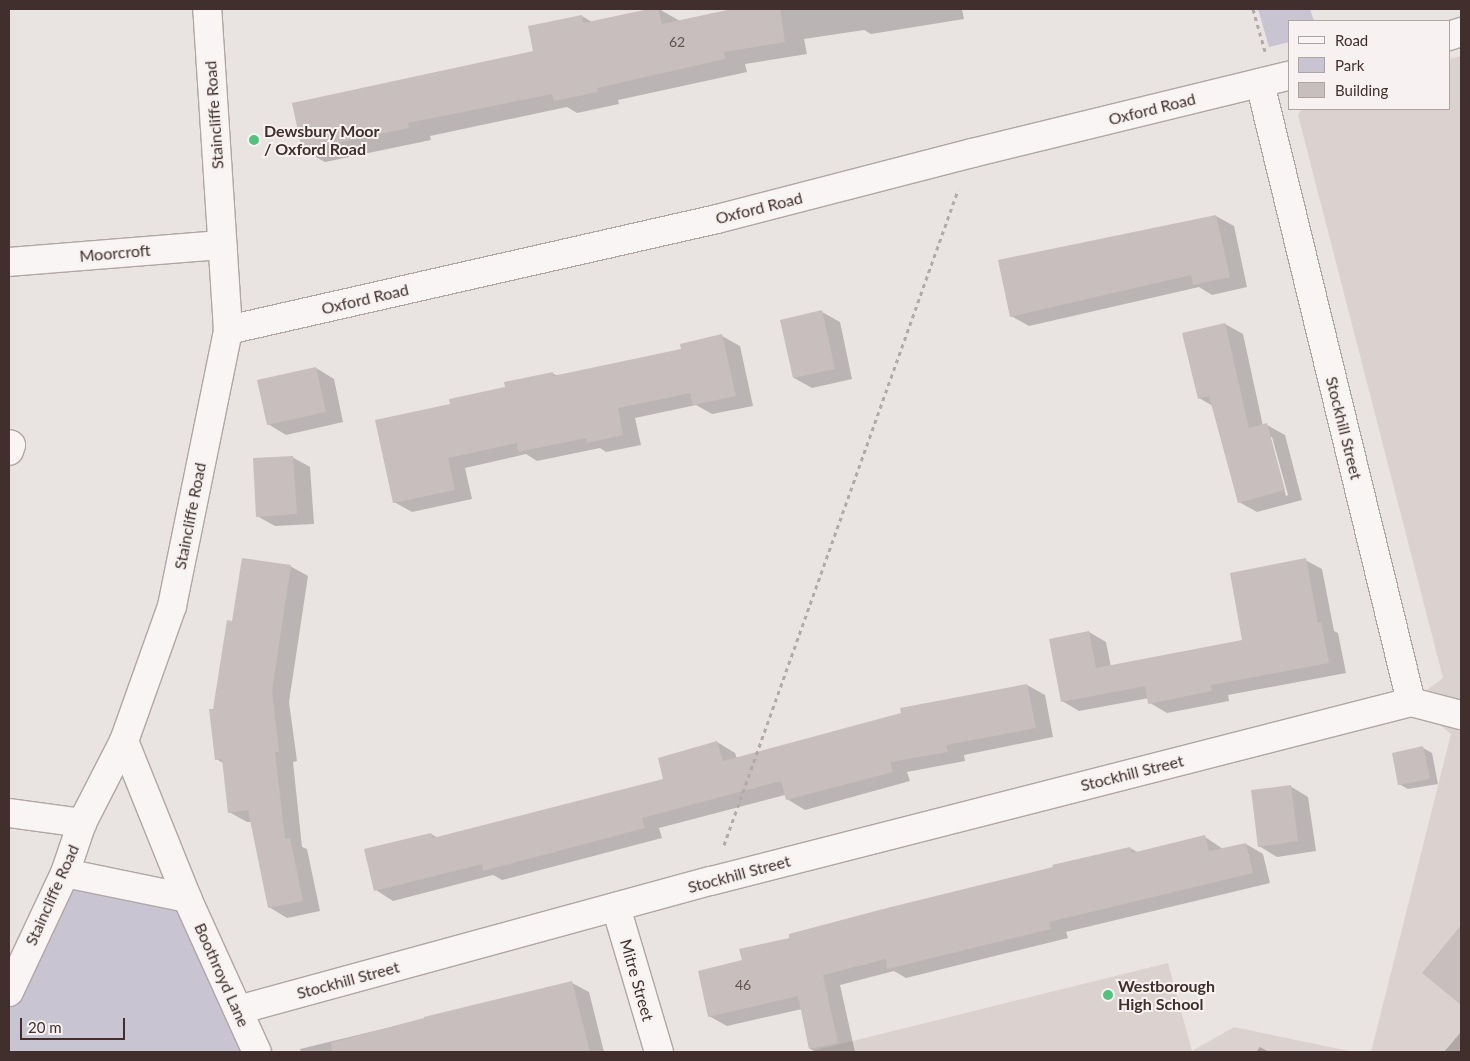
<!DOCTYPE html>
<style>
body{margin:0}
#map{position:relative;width:1470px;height:1061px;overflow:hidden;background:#e9e3e2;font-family:Lato,sans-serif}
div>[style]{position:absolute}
.built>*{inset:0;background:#dbd2d0}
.green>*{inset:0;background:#c8c4d2}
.shadow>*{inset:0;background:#0003}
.building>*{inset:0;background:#c8bebd}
.path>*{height:3px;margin-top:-1.5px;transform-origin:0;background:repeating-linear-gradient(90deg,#b2aaa8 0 4px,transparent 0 8px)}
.roads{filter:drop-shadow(1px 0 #b0a6a4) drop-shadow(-1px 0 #b0a6a4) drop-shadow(0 1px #b0a6a4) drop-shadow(0 -1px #b0a6a4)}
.minor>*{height:28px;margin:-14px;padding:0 14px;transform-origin:14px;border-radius:14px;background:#f8f5f4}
.dots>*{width:14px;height:14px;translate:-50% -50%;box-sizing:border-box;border:2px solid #f7f2f1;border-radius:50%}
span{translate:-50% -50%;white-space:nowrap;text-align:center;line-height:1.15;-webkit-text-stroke:4px #f7f2f1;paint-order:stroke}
.number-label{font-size:14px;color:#625350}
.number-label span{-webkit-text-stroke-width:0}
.street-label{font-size:16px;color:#402f2c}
.poi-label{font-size:16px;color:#402f2c;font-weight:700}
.left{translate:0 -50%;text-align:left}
.frame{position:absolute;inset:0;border:10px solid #402f2c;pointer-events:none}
.legend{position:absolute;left:1288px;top:20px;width:162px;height:90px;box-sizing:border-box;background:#f7f2f1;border:1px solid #aea4a2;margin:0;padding:6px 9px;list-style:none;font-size:15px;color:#402f2c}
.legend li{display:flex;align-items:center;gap:10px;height:25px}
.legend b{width:25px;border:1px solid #aea4a2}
.scale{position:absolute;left:20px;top:1018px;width:105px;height:22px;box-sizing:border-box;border:2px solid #402f2c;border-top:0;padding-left:6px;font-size:15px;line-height:18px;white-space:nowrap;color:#402f2c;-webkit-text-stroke:4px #f7f2f1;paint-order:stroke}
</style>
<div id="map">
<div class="built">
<div style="clip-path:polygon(1461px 56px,1461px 1052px,1371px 1052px,1451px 734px,1411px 702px,1443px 678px,1298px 115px,1302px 109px,1449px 109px,1449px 59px)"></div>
<div style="clip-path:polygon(1168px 963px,1192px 1051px,1234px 1027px,1354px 1052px,808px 1052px)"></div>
</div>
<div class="green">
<div style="clip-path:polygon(1258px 9px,1310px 9px,1314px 21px,1289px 21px,1289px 42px,1269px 47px)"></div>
<div style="clip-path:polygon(65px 873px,187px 898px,257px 1052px,9px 1052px,9px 993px)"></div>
</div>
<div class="shadow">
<div style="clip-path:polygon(654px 9px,659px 9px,680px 21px,736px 9px,969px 9px,962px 10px,964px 19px,871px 34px,864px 30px,804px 39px,807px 54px,745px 64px,747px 72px,618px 100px,619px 104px,577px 113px,567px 107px,430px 136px,431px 140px,325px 162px,303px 150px,534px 52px,582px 16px,592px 22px)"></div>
<div style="clip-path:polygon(1216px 216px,1234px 226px,1247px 287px,1212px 295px,1199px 287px,1029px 326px,1011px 316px,1000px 261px)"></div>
<div style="clip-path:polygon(822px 312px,840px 322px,852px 379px,812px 388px,794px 378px)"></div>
<div style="clip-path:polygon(evenodd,1225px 324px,1243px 334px,1263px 426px,1267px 425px,1285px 435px,1302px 500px,1257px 512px,1239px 502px,1213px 406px,1199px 398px,1225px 324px,1270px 437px,1272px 437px,1288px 495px,1286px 496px,1270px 437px)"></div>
<div style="clip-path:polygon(722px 336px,740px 346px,753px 406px,712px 414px,696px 405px,635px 418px,641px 445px,606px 452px,600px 448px,537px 461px,526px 454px,465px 468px,472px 499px,412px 512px,394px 502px,451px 405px,552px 373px,558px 376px,682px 350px)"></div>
<div style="clip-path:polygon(316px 368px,334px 379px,343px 422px,286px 435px,268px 424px)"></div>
<div style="clip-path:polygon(292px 457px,310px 467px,314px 524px,275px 526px,257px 516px)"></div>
<div style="clip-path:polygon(1305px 560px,1322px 569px,1334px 631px,1338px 633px,1346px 673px,1228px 695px,1229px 701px,1167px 713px,1150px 703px,1149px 698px,1079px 711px,1062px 701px,1089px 632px,1106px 642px,1111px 667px,1244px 641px)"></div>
<div style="clip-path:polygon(290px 566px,308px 576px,289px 702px,297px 761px,293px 762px,302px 847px,307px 849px,320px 911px,287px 918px,269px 907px,252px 822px,247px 822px,229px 812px,223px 763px,216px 759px,214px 710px,233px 623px)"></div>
<div style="clip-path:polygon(1027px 685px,1045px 695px,1053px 737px,964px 755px,965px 761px,907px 772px,910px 781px,805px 810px,787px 799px,785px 795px,659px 828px,662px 838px,502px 880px,493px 875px,393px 901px,376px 890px,431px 834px,438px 838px,665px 780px,717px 742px,735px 753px,737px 759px)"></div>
<div style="clip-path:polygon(1423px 748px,1432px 753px,1438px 784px,1408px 789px,1399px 784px)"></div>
<div style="clip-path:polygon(1290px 786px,1308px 797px,1316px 851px,1277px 857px,1259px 846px)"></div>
<div style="clip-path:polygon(1205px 837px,1223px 849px,1246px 844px,1263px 854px,1270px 883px,1066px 932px,1068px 938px,906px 978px,894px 971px,840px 985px,855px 1052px,816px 1052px,810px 1049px,802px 1009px,727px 1026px,709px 1016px,744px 961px,791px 938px,1130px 848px,1139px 853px)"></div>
<div style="clip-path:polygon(1461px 927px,1461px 1003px,1424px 972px)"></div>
<div style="clip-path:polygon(572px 983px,589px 992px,604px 1052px,539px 1052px,538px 1047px,515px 1052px,301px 1052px,300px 1049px)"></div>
<div style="clip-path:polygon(1461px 1032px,1461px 1052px,1444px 1052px)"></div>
<div style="clip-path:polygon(1260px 1047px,1269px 1052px,1256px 1052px)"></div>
</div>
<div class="building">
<div style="clip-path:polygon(649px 9px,658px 9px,662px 24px,732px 9px,780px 9px,785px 42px,724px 52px,725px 59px,597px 88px,598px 92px,554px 101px,552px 94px,408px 123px,409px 128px,302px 150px,292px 103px,533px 51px,528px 26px,582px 15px,583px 23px)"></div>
<div style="clip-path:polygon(1216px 215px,1230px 277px,1193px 285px,1191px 275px,1010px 317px,998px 260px)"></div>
<div style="clip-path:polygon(822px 310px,835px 369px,793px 378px,780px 320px)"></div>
<div style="clip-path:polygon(1225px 323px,1249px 428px,1267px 423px,1285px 490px,1238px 503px,1209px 396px,1198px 399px,1182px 333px)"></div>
<div style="clip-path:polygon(722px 334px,736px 396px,693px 405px,690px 393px,618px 408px,623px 435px,587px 443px,586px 438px,518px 452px,517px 443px,448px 458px,455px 490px,393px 503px,375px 420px,450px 404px,449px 399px,505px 387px,504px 382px,553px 372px,553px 376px,681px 349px,680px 344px)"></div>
<div style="clip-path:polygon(316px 367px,326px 412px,267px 425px,257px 380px)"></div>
<div style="clip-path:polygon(293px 456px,297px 514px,256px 517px,253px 458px)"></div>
<div style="clip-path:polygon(242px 558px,291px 565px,272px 691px,279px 752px,275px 752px,285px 839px,290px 838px,303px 901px,268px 908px,248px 810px,228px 813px,222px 759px,215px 760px,209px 709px,213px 709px,227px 620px,232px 621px)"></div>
<div style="clip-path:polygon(1306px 558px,1318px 623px,1321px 622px,1329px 663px,1211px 685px,1212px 691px,1148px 704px,1145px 686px,1061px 702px,1049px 639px,1089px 631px,1096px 668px,1242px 640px,1230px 573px)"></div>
<div style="clip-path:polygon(1027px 684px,1036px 728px,946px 745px,948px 752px,890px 762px,893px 772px,786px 800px,781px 781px,642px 818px,645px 828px,483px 871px,482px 864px,374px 891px,364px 849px,431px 833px,433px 838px,663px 779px,658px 758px,717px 741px,723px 761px,901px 713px,900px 708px)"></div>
<div style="clip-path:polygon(1423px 746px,1430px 779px,1398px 785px,1392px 753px)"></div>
<div style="clip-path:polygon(1291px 785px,1298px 841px,1258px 847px,1251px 790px)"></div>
<div style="clip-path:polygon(1205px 835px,1209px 851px,1246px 843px,1253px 873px,1049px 922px,1051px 929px,887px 969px,886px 959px,823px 975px,838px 1043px,809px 1049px,798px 996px,708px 1017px,698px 971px,742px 960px,739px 949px,789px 938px,789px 934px,883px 909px,1053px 867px,1052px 865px,1130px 847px,1132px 853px)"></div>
<div style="clip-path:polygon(1461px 925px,1461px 1005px,1422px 973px)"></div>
<div style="clip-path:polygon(572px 981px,590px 1052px,332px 1052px,331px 1043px,424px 1018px,424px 1017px)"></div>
</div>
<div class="path">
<div style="left:1253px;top:9px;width:44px;rotate:74.1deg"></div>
<div style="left:724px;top:845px;width:696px;rotate:-70.34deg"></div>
</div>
<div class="roads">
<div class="minor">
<div style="left:1449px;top:36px;width:13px;rotate:-18deg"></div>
<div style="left:1260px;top:83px;width:637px;rotate:76.29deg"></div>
<div style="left:9px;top:262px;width:214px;rotate:-4.6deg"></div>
<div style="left:228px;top:330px;width:501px;rotate:-12.79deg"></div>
<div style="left:717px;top:219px;width:263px;rotate:-14.5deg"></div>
<div style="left:972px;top:153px;width:326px;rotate:-13.7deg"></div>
<div style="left:9px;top:444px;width:2px;rotate:27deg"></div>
<div style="left:11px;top:445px;width:6px;rotate:108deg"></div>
<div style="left:124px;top:741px;width:169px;rotate:68.1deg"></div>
<div style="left:187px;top:898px;width:169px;rotate:65.6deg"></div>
<div style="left:9px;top:813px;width:74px;rotate:7.8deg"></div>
<div style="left:65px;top:873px;width:125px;rotate:11.6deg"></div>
<div style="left:616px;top:907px;width:151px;rotate:73.5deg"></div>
<div style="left:9px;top:992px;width:132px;rotate:-64.8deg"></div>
<div style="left:65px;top:873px;width:53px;rotate:-71.2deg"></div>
<div style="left:82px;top:823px;width:92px;rotate:-62.9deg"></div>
<div style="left:124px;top:741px;width:143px;rotate:-70.4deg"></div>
<div style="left:172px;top:606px;width:282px;rotate:-78.5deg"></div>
<div style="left:228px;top:330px;width:322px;rotate:-93.7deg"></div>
<div style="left:238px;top:1010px;width:490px;rotate:-15.3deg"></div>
<div style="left:711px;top:881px;width:723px;rotate:-14.34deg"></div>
<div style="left:1411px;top:702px;width:52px;rotate:14.6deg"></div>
</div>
</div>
<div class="dots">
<div style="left:254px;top:140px;background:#52c37d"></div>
<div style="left:1108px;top:995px;background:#52c37d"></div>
</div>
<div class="number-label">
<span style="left:677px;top:42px">62</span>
<span style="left:743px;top:985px">46</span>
</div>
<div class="street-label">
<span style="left:1152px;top:109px;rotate:-14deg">Oxford Road</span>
<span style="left:214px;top:115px;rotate:-94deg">Staincliffe Road</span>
<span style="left:759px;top:208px;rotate:-14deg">Oxford Road</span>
<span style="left:115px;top:253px;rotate:-5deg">Moorcroft</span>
<span style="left:365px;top:299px;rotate:-13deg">Oxford Road</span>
<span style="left:1344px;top:428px;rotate:76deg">Stockhill Street</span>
<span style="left:190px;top:516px;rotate:-79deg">Staincliffe Road</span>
<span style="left:1132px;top:773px;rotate:-14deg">Stockhill Street</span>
<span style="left:739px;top:874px;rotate:-15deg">Stockhill Street</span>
<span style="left:52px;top:895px;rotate:-66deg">Staincliffe Road</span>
<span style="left:222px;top:975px;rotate:66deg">Boothroyd Lane</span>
<span style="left:348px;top:980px;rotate:-15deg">Stockhill Street</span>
<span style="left:637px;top:980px;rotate:74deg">Mitre Street</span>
</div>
<div class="poi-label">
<span class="left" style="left:264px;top:140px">Dewsbury Moor<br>/ Oxford Road</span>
<span class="left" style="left:1118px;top:995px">Westborough<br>High School</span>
</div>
<div class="frame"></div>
<ul class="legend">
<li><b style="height:6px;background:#f8f5f4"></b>Road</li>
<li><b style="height:14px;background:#c8c4d2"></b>Park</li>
<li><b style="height:14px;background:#c8bebd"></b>Building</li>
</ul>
<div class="scale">20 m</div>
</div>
